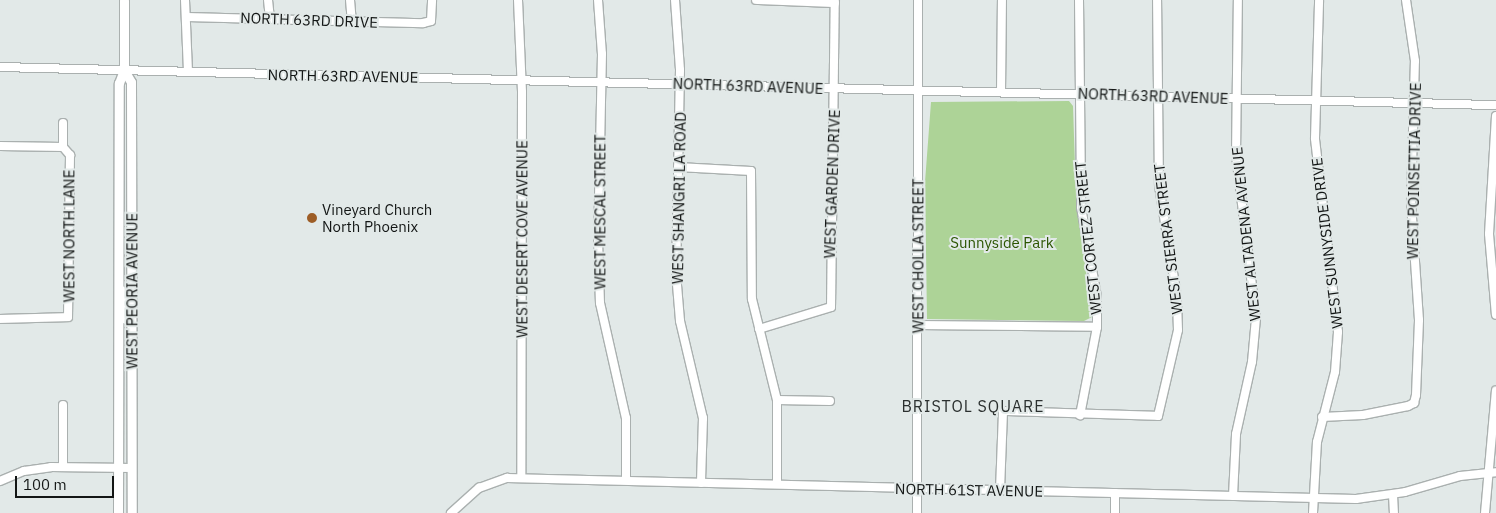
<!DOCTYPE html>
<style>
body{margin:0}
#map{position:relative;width:1496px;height:513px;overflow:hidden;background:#e2e9e8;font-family:"IBM Plex Sans",sans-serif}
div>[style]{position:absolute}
.green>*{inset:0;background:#add397}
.roads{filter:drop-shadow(1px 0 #aab0af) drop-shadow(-1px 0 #aab0af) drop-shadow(0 1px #aab0af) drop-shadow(0 -1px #aab0af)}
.minor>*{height:8px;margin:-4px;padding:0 4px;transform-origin:4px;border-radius:4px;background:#fff}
.major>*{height:9px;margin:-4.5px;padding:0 4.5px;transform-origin:4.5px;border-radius:4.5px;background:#fff}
.dots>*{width:14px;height:14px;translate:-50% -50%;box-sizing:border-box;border:2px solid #e2e9e8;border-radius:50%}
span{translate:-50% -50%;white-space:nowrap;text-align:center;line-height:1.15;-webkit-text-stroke:4px #e2e9e8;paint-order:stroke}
.street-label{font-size:15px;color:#131615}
.poi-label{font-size:15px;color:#131615}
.left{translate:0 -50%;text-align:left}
.park-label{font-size:15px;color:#2b5500}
.neighbourhood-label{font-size:16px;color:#2b302f;letter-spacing:1px}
.scale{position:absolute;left:15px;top:476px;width:99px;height:22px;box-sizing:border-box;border:2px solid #131615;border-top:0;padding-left:6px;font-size:15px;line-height:18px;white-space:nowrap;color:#131615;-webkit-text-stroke:4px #e2e9e8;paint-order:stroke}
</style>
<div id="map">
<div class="green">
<div style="clip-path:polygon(1069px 101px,1073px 106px,1076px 197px,1092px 317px,1084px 321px,927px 319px,925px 182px,931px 102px)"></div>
</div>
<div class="roads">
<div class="minor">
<div style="left:185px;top:0;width:72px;rotate:87.6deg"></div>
<div style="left:268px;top:0;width:19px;rotate:84deg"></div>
<div style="left:350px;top:0;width:22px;rotate:85deg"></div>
<div style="left:518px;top:0;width:92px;rotate:87.5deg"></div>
<div style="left:522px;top:92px;width:386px;rotate:90.1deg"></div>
<div style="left:598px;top:0;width:54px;rotate:85.8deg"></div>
<div style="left:602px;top:54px;width:186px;rotate:91.2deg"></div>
<div style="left:598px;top:240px;width:63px;rotate:88.2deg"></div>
<div style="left:600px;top:303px;width:118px;rotate:77.3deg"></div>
<div style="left:626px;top:418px;width:62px;rotate:90deg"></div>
<div style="left:675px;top:0;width:70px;rotate:85.9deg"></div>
<div style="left:680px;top:70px;width:203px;rotate:91.1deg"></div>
<div style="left:676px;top:273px;width:48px;rotate:85.2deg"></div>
<div style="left:680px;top:321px;width:100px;rotate:76.7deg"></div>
<div style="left:703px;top:418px;width:65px;rotate:91.8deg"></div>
<div style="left:756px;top:0;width:79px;rotate:2.2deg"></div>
<div style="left:1079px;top:0;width:207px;rotate:89.4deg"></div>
<div style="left:1081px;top:207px;width:91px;rotate:79.9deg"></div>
<div style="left:1097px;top:297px;width:30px;rotate:90deg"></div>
<div style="left:1097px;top:327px;width:90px;rotate:100.9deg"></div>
<div style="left:187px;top:17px;width:236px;rotate:1.5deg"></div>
<div style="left:423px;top:23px;width:8px;rotate:-14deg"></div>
<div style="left:431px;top:21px;width:21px;rotate:-87deg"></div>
<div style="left:0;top:67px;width:1496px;rotate:1.46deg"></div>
<div style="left:1001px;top:92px;width:92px;rotate:-89.4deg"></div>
<div style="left:1496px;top:116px;width:118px;rotate:93.4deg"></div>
<div style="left:1489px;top:234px;width:81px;rotate:85.1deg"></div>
<div style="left:63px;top:123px;width:24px;rotate:90deg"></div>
<div style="left:0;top:146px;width:63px;rotate:0.9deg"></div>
<div style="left:63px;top:147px;width:11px;rotate:49deg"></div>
<div style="left:70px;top:155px;width:162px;rotate:90.7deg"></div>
<div style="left:68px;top:317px;width:68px;rotate:178.3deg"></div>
<div style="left:678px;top:167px;width:73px;rotate:3.1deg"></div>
<div style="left:751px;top:171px;width:128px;rotate:89.6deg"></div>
<div style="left:752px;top:299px;width:104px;rotate:76.1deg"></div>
<div style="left:777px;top:400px;width:84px;rotate:90deg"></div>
<div style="left:918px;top:325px;width:179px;rotate:0.6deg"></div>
<div style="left:759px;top:329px;width:75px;rotate:-17deg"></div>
<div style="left:831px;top:307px;width:307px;rotate:-89.3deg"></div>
<div style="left:777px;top:400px;width:53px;rotate:1.1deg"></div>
<div style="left:1322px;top:417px;width:41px;rotate:-2.8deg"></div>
<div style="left:1363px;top:415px;width:46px;rotate:-11.3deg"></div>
<div style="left:1408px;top:406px;width:7px;rotate:-27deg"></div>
<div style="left:1414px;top:403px;width:8px;rotate:-76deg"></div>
<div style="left:1416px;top:395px;width:75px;rotate:-87.7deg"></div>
<div style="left:1419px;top:320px;width:118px;rotate:-93.9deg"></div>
<div style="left:1411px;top:202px;width:141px;rotate:-88.4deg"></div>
<div style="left:1415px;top:61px;width:62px;rotate:-98.4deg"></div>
<div style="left:63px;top:467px;width:62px;rotate:-90deg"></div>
<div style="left:0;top:481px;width:26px;rotate:-23deg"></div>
<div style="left:24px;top:471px;width:27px;rotate:-8deg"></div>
<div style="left:51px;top:467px;width:81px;rotate:0.7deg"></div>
<div style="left:1000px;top:490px;width:79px;rotate:-87.8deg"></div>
<div style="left:1003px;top:411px;width:155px;rotate:1.8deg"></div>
<div style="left:1158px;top:416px;width:88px;rotate:-76.9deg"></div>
<div style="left:1178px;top:330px;width:33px;rotate:-92deg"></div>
<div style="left:1177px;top:297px;width:112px;rotate:-99.2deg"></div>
<div style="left:1159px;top:186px;width:186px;rotate:-90.6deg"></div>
<div style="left:1393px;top:495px;width:18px;rotate:87deg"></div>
<div style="left:1233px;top:496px;width:62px;rotate:-87.2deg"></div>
<div style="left:1236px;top:434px;width:74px;rotate:-77.5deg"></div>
<div style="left:1252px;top:362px;width:44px;rotate:-84.8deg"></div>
<div style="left:1256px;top:318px;width:164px;rotate:-97deg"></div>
<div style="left:1236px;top:155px;width:155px;rotate:-89.3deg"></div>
<div style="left:451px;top:513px;width:38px;rotate:-42deg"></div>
<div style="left:479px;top:488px;width:30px;rotate:-20deg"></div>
<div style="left:507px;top:478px;width:849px;rotate:1.42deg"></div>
<div style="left:1356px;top:499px;width:49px;rotate:-8.1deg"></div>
<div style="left:1405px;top:492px;width:57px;rotate:-16.2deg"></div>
<div style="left:1460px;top:476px;width:36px;rotate:-6deg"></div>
<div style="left:917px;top:513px;width:513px;rotate:-89.89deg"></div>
<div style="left:1115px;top:513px;width:20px;rotate:-90deg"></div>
<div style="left:1313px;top:513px;width:71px;rotate:-86.8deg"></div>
<div style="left:1317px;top:442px;width:72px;rotate:-75.6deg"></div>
<div style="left:1335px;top:372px;width:40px;rotate:-85.7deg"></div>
<div style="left:1338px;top:332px;width:195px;rotate:-96.8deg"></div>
<div style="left:1315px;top:138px;width:138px;rotate:-88.3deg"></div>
<div style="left:1485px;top:513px;width:123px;rotate:-84.9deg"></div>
</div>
<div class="major">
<div style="left:124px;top:70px;width:14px;rotate:60deg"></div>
<div style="left:131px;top:82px;width:431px;rotate:89.9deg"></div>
<div style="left:121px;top:290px;width:29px;rotate:82deg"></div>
<div style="left:118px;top:513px;width:430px;rotate:-89.9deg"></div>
<div style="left:119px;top:83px;width:14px;rotate:-69deg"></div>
<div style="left:124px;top:70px;width:70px;rotate:-90deg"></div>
</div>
</div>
<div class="dots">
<div style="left:312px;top:218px;background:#9d5d26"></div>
</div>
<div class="street-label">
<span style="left:309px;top:20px;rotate:2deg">NORTH 63RD DRIVE</span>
<span style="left:343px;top:76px;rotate:1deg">NORTH 63RD AVENUE</span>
<span style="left:748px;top:86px;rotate:2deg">NORTH 63RD AVENUE</span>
<span style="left:1153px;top:96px;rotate:2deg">NORTH 63RD AVENUE</span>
<span style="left:1414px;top:171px;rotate:-89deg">WEST POINSETTIA DRIVE</span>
<span style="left:832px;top:184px;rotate:-88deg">WEST GARDEN DRIVE</span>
<span style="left:679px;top:198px;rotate:-89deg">WEST SHANGRI LA ROAD</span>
<span style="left:600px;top:212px;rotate:-90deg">WEST MESCAL STREET</span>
<span style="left:1246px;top:234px;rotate:-96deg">WEST ALTADENA AVENUE</span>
<span style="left:69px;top:236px;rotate:-90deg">WEST NORTH LANE</span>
<span style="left:1088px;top:238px;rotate:-96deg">WEST CORTEZ STREET</span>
<span style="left:522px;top:239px;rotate:-90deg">WEST DESERT COVE AVENUE</span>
<span style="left:1168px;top:239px;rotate:-97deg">WEST SIERRA STREET</span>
<span style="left:1327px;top:243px;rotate:-97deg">WEST SUNNYSIDE DRIVE</span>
<span style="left:918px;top:256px;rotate:-90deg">WEST CHOLLA STREET</span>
<span style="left:132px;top:291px;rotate:-90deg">WEST PEORIA AVENUE</span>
<span style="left:969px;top:490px;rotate:1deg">NORTH 61ST AVENUE</span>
</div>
<div class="poi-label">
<span class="left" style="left:322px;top:218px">Vineyard Church<br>North Phoenix</span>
</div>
<div class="park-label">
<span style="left:1002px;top:243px">Sunnyside Park</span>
</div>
<div class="neighbourhood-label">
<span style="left:973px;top:406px">BRISTOL SQUARE</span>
</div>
<div class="scale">100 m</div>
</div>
